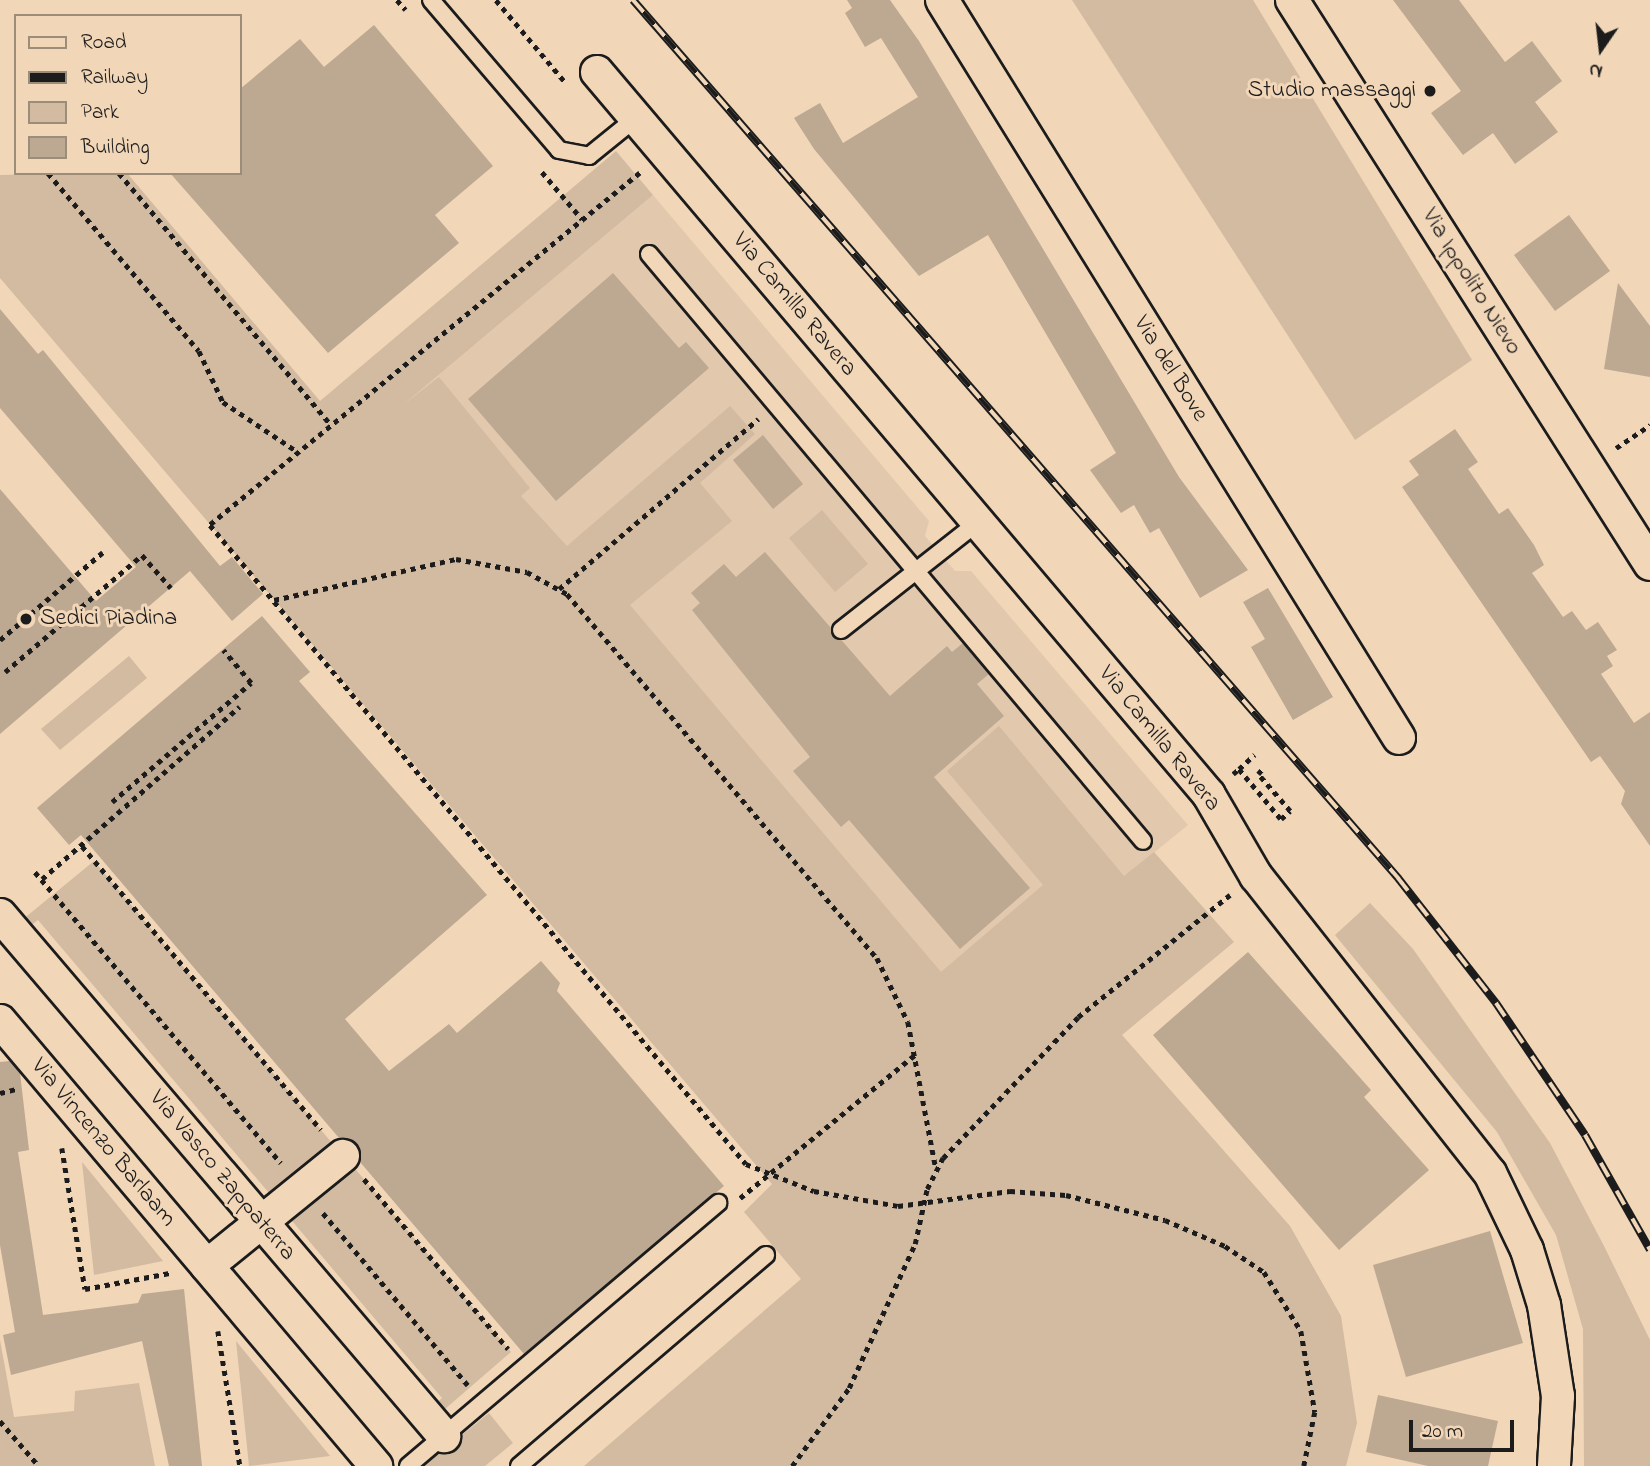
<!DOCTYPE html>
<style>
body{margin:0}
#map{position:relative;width:1650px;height:1466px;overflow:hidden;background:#f2d6b8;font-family:"Indie Flower",sans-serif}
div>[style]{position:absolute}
.built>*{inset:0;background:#e2c8ad}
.green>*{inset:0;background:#d2bba1}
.building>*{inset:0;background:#bda892}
.path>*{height:4.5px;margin-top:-2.25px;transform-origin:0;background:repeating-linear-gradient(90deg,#1c1c1c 0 5px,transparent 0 10px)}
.roads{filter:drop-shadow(2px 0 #1c1c1c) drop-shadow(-2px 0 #1c1c1c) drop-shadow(0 2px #1c1c1c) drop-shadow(0 -2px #1c1c1c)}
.service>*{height:16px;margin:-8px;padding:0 8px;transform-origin:8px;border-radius:8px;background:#f2d6b8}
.minor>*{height:32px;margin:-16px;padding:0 16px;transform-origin:16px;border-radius:16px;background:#f2d6b8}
.rail>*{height:8px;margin-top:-4px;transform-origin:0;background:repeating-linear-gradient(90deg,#f2d6b8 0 16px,#1c1c1c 0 32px);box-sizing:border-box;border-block:2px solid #1c1c1c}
.dots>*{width:19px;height:19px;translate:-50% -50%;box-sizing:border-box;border:4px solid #f2d6b8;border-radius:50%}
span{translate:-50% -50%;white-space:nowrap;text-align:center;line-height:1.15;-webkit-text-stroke:6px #f2d6b8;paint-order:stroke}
.poi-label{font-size:24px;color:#1c1c1c}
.right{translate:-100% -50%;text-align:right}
.left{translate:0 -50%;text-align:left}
.street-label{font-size:24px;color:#1c1c1c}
.legend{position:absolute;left:14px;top:14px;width:228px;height:161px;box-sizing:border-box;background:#f2d6b8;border:2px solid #9c8c7a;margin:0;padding:9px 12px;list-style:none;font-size:21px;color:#1c1c1c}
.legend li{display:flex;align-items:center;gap:14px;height:35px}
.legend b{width:35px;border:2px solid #9c8c7a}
.north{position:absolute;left:1566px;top:14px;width:70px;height:70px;-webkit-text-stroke:5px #f2d6b8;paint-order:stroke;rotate:194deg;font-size:19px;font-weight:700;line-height:28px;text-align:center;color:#1c1c1c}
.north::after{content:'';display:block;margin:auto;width:24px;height:32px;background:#1c1c1c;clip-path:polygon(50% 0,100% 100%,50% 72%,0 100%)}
.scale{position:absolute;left:1409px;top:1420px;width:105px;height:32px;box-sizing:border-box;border:4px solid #1c1c1c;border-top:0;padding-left:9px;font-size:21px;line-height:24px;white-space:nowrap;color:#1c1c1c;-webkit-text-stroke:5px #f2d6b8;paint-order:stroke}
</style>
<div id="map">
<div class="built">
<div style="clip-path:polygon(653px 195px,929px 521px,925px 536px,955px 571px,971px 571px,1188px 825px,913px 1048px,359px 442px)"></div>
</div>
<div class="green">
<div style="clip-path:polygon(1072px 0,1253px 0,1472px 360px,1355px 440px)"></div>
<div style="clip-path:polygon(616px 151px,653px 195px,403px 405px,439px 377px,530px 488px,521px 496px,567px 546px,730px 406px,755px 434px,700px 483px,732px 521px,630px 605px,941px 972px,1043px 885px,947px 771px,999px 726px,1124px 876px,1154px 852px,1234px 942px,1122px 1035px,1290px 1226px,1341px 1316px,1357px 1423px,1346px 1466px,584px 1466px,801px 1279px,744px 1212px,772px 1184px,0 278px,0 175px,127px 173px,320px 401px)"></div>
<div style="clip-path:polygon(822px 510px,868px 564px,835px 592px,789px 538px)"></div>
<div style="clip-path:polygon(129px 656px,147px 678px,60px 750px,41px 729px)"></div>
<div style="clip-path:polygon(94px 861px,332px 1143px,269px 1193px,38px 920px,22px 932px,16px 925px)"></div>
<div style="clip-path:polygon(1370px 903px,1413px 949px,1550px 1143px,1604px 1246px,1650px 1340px,1650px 1466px,1584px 1466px,1583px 1329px,1556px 1235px,1497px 1132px,1335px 935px)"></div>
<div style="clip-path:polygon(82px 1162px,163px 1261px,94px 1275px)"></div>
<div style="clip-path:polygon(351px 1164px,511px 1352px,437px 1416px,431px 1408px,442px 1398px,287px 1215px)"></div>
<div style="clip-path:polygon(0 1340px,14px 1417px,74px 1411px,75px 1391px,139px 1383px,155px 1466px,0 1466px)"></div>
<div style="clip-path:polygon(236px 1341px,330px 1456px,249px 1466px)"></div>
<div style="clip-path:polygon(489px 1413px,513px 1443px,485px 1466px,424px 1466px)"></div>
</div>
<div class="building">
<div style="clip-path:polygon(847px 0,890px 0,919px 41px,1179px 477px,1248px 570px,1200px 598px,1159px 528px,1150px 533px,1134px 505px,1121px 513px,1090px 470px,1116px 453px,988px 235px,919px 276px,814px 149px,794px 118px,820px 103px,843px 143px,918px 97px,881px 38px,865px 47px,845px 13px,852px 8px)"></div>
<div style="clip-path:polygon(1393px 0,1459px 0,1505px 62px,1532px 41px,1562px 81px,1535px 102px,1558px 132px,1515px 164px,1493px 133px,1463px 155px,1431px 113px,1461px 91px)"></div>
<div style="clip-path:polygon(374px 25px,493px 166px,435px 215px,459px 243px,328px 353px,170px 173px,240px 173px,240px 89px,300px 39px,324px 67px)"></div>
<div style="clip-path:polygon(1569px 215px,1610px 271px,1555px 311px,1514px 255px)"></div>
<div style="clip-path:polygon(613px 273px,679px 348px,686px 342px,709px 368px,556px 501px,468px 399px)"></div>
<div style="clip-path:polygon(1618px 283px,1650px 326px,1650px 377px,1604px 369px)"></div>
<div style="clip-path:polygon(0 309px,38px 354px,43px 350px,220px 566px,232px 557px,263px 594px,232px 621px,190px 571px,0 734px,0 489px,96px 601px,136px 567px,0 408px)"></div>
<div style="clip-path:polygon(1455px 429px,1478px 462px,1468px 469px,1499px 514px,1508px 508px,1534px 545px,1544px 565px,1532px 573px,1563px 617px,1572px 611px,1586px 630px,1598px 622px,1617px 650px,1607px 656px,1613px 666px,1601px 674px,1634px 723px,1650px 712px,1650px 846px,1621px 804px,1625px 791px,1600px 756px,1591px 762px,1402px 487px,1419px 475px,1409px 461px)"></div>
<div style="clip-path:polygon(763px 435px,803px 484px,773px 509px,733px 460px)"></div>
<div style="clip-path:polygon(765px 552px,890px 696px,947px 646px,952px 652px,963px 643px,989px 674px,977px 684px,1004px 716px,934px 777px,1030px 888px,960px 949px,849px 820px,841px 827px,793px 771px,810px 757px,692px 610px,700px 603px,691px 593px,724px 564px,736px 577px)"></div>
<div style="clip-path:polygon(1268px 588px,1333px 697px,1293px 720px,1251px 647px,1265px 639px,1243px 602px)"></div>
<div style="clip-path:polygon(262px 616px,310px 672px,299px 681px,487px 895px,345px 1019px,389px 1071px,449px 1024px,457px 1033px,541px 961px,560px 983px,557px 991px,724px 1186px,524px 1354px,360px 1162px,357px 1144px,339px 1138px,81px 835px,69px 845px,37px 808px)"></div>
<div style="clip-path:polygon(1248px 952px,1371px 1090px,1364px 1097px,1429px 1170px,1339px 1250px,1153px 1035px)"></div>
<div style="clip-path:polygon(10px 1061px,20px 1073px,29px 1150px,18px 1152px,43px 1315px,138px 1303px,142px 1294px,184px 1289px,202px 1466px,169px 1466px,142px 1341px,11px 1375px,3px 1335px,15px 1332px,0 1245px,0 1062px)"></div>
<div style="clip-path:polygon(1490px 1231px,1523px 1343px,1406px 1377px,1373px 1265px)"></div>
<div style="clip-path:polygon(1378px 1395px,1498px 1421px,1488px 1466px,1428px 1466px,1366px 1452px)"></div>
</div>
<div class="path">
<div style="left:397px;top:0;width:13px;rotate:48deg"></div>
<div style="left:496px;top:0;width:107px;rotate:49.9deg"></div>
<div style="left:542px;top:172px;width:62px;rotate:49.6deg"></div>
<div style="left:48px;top:173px;width:233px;rotate:49.7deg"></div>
<div style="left:199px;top:351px;width:56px;rotate:64.8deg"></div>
<div style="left:223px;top:402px;width:87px;rotate:33.7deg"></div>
<div style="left:119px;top:173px;width:326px;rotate:49.9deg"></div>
<div style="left:640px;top:173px;width:556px;rotate:140.7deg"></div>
<div style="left:210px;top:525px;width:834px;rotate:50.01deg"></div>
<div style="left:746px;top:1164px;width:73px;rotate:21.7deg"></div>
<div style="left:814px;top:1191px;width:85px;rotate:10.1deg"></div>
<div style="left:898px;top:1206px;width:113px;rotate:-7.6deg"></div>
<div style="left:1010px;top:1191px;width:56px;rotate:4.1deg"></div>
<div style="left:1066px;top:1195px;width:102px;rotate:14.2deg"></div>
<div style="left:1165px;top:1220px;width:65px;rotate:23.4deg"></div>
<div style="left:1225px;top:1246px;width:47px;rotate:33.7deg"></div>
<div style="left:1264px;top:1272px;width:70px;rotate:57.9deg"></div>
<div style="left:1301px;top:1331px;width:82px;rotate:80.2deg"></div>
<div style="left:1315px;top:1412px;width:55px;rotate:101.5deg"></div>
<div style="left:1616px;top:448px;width:41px;rotate:-34.1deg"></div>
<div style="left:559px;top:589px;width:262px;rotate:-40.5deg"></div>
<div style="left:274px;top:600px;width:187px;rotate:-12.7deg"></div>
<div style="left:456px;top:559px;width:72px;rotate:10.4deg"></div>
<div style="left:527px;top:572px;width:46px;rotate:28.8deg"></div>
<div style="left:567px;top:594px;width:478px;rotate:49.6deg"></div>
<div style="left:877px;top:958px;width:71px;rotate:64.2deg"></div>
<div style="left:908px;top:1022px;width:150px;rotate:79.2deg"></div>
<div style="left:0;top:640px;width:135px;rotate:-40.5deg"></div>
<div style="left:5px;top:672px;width:180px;rotate:-40.5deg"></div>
<div style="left:142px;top:555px;width:44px;rotate:48.7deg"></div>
<div style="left:1239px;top:769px;width:21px;rotate:-43deg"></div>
<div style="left:1233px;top:774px;width:8px;rotate:-40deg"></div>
<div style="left:1239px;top:769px;width:65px;rotate:50deg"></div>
<div style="left:1281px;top:819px;width:12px;rotate:-42deg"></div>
<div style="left:1290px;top:811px;width:49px;rotate:-130.9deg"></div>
<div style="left:1258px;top:774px;width:9px;rotate:-49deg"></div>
<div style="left:112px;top:802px;width:183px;rotate:-40.6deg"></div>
<div style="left:251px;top:683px;width:43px;rotate:-130.3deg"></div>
<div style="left:82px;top:846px;width:371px;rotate:49.9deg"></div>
<div style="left:35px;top:872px;width:381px;rotate:49.8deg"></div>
<div style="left:42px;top:879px;width:262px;rotate:-41.1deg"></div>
<div style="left:0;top:1093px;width:16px;rotate:-14deg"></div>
<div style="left:62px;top:1148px;width:143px;rotate:80.7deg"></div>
<div style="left:85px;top:1289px;width:86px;rotate:-10.7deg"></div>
<div style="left:364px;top:1179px;width:223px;rotate:49.7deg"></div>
<div style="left:740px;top:1198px;width:226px;rotate:-39.3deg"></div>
<div style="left:323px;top:1213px;width:225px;rotate:49.9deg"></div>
<div style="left:218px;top:1331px;width:137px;rotate:80.7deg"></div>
<div style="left:0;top:1421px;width:60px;rotate:49.1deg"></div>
<div style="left:792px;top:1466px;width:97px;rotate:-53.8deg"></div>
<div style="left:849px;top:1388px;width:158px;rotate:-65.4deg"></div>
<div style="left:915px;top:1244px;width:56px;rotate:-77.7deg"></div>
<div style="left:927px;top:1189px;width:35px;rotate:-63deg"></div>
<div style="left:943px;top:1158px;width:195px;rotate:-46.2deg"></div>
<div style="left:1078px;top:1017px;width:195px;rotate:-38.8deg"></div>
</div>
<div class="roads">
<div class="service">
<div style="left:431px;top:0;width:197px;rotate:49.5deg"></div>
<div style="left:559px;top:150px;width:31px;rotate:11deg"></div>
<div style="left:589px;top:156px;width:60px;rotate:-39deg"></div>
<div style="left:649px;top:254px;width:767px;rotate:49.92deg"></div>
<div style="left:841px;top:630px;width:173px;rotate:-38.2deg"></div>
<div style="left:408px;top:1466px;width:407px;rotate:-40.3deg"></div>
<div style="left:519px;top:1466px;width:325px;rotate:-40.5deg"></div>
</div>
<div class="minor">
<div style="left:942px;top:0;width:868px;rotate:58.23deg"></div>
<div style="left:1292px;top:0;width:668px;rotate:57.59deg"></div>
<div style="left:597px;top:72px;width:947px;rotate:49.75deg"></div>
<div style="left:1209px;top:795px;width:94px;rotate:59.9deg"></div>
<div style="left:1256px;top:876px;width:378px;rotate:51.8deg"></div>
<div style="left:1490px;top:1173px;width:85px;rotate:64.3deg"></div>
<div style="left:1527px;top:1250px;width:58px;rotate:72.8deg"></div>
<div style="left:1544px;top:1305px;width:92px;rotate:81.3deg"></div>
<div style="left:1558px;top:1396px;width:70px;rotate:93.3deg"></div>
<div style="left:0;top:915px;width:685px;rotate:49.56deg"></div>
<div style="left:0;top:1021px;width:583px;rotate:49.8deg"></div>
<div style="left:207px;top:1266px;width:175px;rotate:-39deg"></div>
</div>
</div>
<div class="rail">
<div style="left:633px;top:0;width:1165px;rotate:48.93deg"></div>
<div style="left:1398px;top:878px;width:159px;rotate:51.9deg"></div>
<div style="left:1496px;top:1003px;width:159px;rotate:56deg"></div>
<div style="left:1585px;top:1135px;width:132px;rotate:60.5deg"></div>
</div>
<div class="dots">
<div style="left:1430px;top:91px;background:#1c1c1c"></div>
<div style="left:26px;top:619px;background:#1c1c1c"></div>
</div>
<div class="poi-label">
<span class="right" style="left:1416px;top:91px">Studio massaggi</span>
<span class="left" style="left:40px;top:619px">Sedici Piadina</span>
</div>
<div class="street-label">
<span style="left:1471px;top:282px;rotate:58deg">Via Ippolito Nievo</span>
<span style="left:794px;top:305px;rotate:50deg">Via Camilla Ravera</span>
<span style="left:1170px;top:369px;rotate:58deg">Via del Bove</span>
<span style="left:1159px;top:739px;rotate:51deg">Via Camilla Ravera</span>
<span style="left:103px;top:1143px;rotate:50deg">Via Vincenzo Barlaam</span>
<span style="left:222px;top:1176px;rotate:50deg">Via Vasco Zappaterra</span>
</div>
<ul class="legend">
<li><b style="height:9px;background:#f2d6b8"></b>Road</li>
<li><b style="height:9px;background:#1c1c1c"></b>Railway</li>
<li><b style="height:19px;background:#d2bba1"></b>Park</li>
<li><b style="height:19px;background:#bda892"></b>Building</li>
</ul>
<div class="north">N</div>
<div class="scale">20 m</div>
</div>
